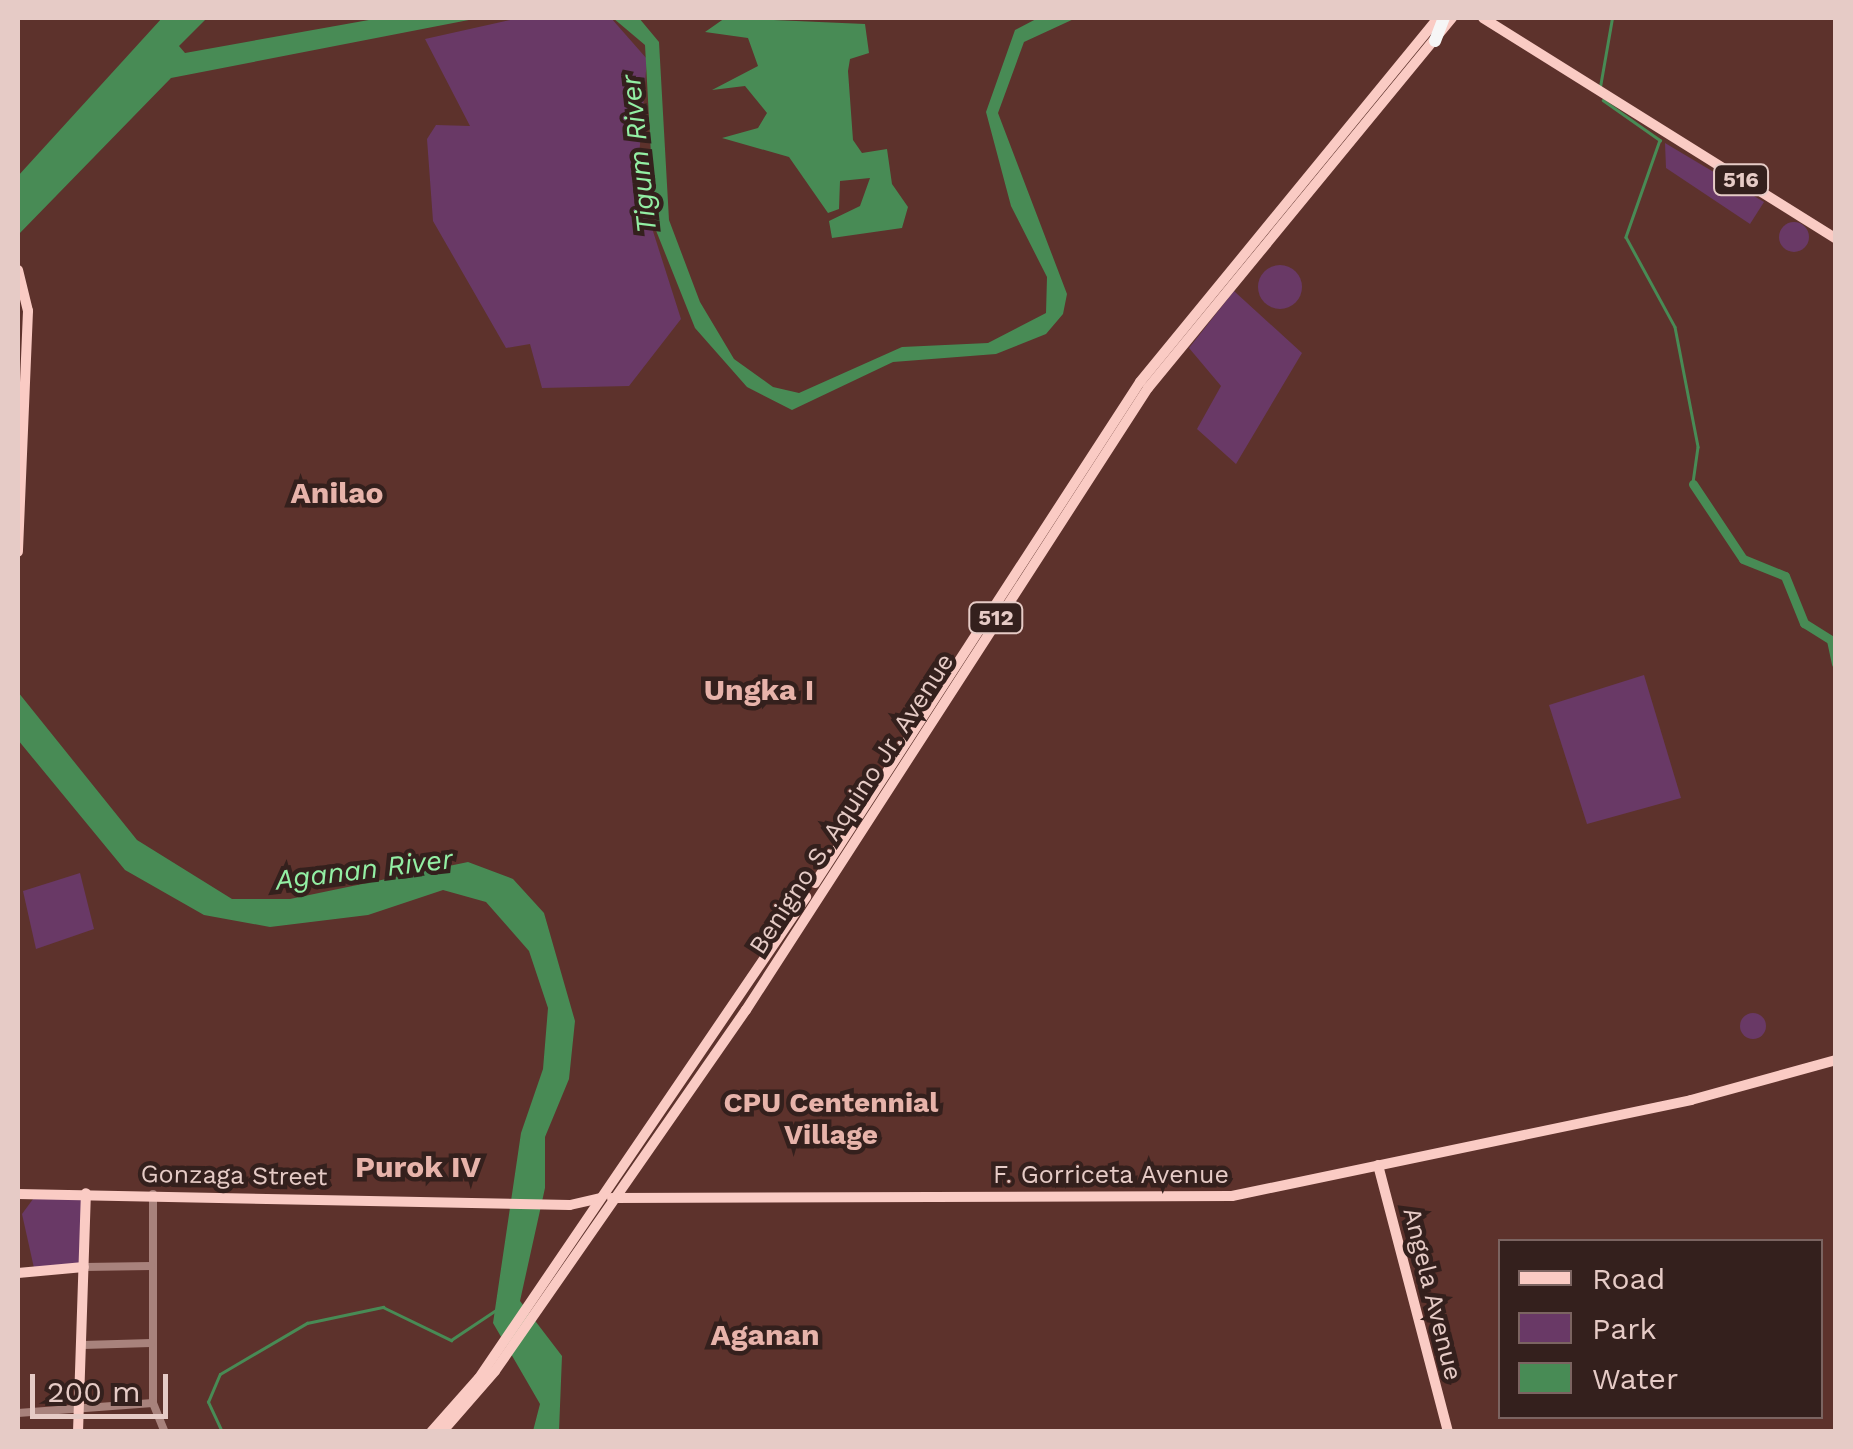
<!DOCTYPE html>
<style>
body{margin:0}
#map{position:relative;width:1853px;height:1449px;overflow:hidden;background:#5d322c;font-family:"Work Sans",sans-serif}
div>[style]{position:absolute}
.green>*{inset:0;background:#693966}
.round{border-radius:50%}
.water>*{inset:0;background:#488b55}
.stream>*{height:2.5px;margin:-1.25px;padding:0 1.25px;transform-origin:1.25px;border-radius:1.25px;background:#488b55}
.river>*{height:9px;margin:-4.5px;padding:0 4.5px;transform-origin:4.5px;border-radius:4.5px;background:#488b55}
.minor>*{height:8px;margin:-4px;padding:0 4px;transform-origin:4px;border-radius:4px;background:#a8827c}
.major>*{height:10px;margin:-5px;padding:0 5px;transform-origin:5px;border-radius:5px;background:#facbc4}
.highway>*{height:12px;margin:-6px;padding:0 6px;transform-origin:6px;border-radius:6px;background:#f6f6f6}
span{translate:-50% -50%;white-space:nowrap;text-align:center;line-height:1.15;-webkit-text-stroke:9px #34201d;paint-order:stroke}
.shield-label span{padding:2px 8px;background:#34201d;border:2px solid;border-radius:8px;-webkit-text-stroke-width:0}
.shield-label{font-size:22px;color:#e6cbc6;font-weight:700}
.street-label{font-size:25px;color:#e6cbc6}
.water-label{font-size:28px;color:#93efa4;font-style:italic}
.neighbourhood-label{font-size:28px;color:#e7b3aa;font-weight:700}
.quarter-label{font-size:30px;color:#e7b3aa;font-weight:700}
.frame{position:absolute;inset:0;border:20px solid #e6cbc6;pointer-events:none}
.legend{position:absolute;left:1498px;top:1239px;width:325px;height:180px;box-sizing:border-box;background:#34201d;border:2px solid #7b6461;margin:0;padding:12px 18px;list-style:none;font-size:30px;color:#e6cbc6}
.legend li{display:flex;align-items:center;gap:20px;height:50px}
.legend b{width:50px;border:2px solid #7b6461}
.scale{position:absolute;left:30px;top:1374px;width:138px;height:45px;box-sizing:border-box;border:5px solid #e6cbc6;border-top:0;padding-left:12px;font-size:30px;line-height:35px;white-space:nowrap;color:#e6cbc6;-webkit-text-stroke:8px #34201d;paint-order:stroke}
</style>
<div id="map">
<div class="green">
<div style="clip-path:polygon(519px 18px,611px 18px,647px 59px,637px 181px,681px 319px,629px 386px,542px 388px,530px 344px,506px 348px,433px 221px,427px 139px,436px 125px,470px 126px,425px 39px)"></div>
<div style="clip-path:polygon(1665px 143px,1764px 202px,1750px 224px,1666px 168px)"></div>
<div class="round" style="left:1779px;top:222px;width:30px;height:30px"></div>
<div class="round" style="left:1258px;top:265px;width:44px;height:44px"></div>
<div style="clip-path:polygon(1234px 291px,1302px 353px,1236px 464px,1197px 429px,1221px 386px,1189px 348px)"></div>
<div style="clip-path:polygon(1644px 675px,1681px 798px,1587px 824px,1549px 705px)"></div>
<div style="clip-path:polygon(80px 873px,94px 929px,36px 949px,23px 891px)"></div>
<div class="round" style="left:1740px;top:1013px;width:26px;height:26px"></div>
<div style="clip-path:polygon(36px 1195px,82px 1195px,83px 1266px,34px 1268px,22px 1214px)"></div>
</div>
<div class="water">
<div style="clip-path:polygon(162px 18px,207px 18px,179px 46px,185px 53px,380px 18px,479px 18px,171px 78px,18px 235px,18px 176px)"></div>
<div style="clip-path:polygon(613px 18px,639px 18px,659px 42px,669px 220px,700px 302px,734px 359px,773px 387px,799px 393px,902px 347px,988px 343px,1046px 313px,1047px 277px,1011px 206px,986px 112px,1015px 30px,1038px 18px,1076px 18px,1024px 42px,998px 113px,1067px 294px,1063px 314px,1046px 334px,996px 354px,893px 362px,792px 410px,747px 387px,695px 328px,655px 228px,645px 45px)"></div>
<div style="clip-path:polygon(725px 18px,865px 24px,869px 53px,850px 59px,848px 71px,853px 140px,862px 153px,887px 149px,892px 184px,908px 207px,902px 228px,832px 238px,829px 221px,860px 206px,870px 178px,840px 181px,839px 209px,828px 213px,789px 157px,722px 138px,758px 128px,767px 113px,745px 86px,712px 90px,758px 66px,748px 38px,705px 32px)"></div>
<div style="clip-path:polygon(18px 692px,137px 840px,232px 899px,290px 899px,468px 862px,513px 879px,544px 913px,575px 1021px,569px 1079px,545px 1137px,545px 1188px,520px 1301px,562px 1356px,559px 1431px,533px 1431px,540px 1404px,493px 1323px,521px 1133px,543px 1069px,548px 1008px,529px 951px,486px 902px,443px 890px,368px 915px,270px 927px,204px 915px,125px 870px,18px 740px)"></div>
</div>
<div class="stream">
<div style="left:1600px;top:87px;width:70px;rotate:-80.1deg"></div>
<div style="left:1603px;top:100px;width:70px;rotate:35.1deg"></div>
<div style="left:1660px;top:140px;width:103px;rotate:109.3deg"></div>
<div style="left:1626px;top:237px;width:102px;rotate:61.4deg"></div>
<div style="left:1675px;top:327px;width:122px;rotate:79.1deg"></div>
<div style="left:1698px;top:447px;width:37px;rotate:98deg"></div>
<div style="left:222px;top:1432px;width:33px;rotate:-115deg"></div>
<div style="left:208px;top:1402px;width:30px;rotate:-67deg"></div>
<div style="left:220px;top:1374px;width:101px;rotate:-30.4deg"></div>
<div style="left:307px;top:1323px;width:78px;rotate:-11.9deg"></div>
<div style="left:383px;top:1307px;width:76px;rotate:25.9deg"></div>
<div style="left:451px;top:1340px;width:54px;rotate:-33.7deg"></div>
</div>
<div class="river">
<div style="left:1693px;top:484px;width:90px;rotate:56.3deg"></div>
<div style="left:1743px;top:559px;width:45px;rotate:22deg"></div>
<div style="left:1785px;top:576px;width:51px;rotate:68deg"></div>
<div style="left:1804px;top:623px;width:32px;rotate:32deg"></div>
<div style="left:1831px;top:640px;width:24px;rotate:78deg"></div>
</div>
<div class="minor">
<div style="left:153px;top:1194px;width:209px;rotate:90deg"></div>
<div style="left:153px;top:1403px;width:31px;rotate:68deg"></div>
<div style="left:84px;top:1267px;width:67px;rotate:-0.9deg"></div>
<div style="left:83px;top:1345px;width:68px;rotate:-1.7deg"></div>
<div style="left:18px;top:1413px;width:135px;rotate:-4.2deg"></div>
</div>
<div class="major">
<div style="left:1483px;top:18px;width:416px;rotate:32deg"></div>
<div style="left:18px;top:270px;width:42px;rotate:76.3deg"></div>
<div style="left:28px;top:311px;width:241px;rotate:92.4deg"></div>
<div style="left:815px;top:883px;width:597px;rotate:-57.03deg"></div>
<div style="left:1140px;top:382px;width:470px;rotate:-50.7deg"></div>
<div style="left:1378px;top:1165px;width:276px;rotate:75.3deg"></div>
<div style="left:18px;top:1194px;width:552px;rotate:1.14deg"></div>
<div style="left:570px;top:1205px;width:31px;rotate:-13deg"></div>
<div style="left:612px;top:1198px;width:620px;rotate:-0.18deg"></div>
<div style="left:1232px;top:1196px;width:469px;rotate:-11.8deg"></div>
<div style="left:1691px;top:1100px;width:150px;rotate:-15.4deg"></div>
<div style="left:18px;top:1273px;width:66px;rotate:-5.2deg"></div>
<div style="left:78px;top:1432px;width:239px;rotate:-88.1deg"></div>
<div style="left:431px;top:1432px;width:72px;rotate:-48.4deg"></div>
<div style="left:479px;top:1378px;width:582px;rotate:-55.79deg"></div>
<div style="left:442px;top:1432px;width:81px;rotate:-49deg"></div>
<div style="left:495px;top:1371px;width:440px;rotate:-55.2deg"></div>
<div style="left:746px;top:1010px;width:741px;rotate:-57.13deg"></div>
<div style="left:1148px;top:388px;width:479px;rotate:-50.6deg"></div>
</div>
<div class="highway">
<div style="left:1435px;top:41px;width:25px;rotate:-69deg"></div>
</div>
<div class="shield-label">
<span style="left:1741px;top:180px">516</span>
<span style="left:996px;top:618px">512</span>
</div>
<div class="street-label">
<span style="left:852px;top:804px;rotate:-57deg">Benigno S. Aquino Jr. Avenue</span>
<span style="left:1111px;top:1175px">F. Gorriceta Avenue</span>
<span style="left:234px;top:1176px;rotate:1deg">Gonzaga Street</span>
<span style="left:1432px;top:1294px;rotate:76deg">Angela Avenue</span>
</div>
<div class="water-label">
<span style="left:639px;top:154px;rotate:-96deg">Tigum River</span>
<span style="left:364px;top:870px;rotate:-7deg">Aganan River</span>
</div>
<div class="neighbourhood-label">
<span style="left:831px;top:1119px">CPU Centennial<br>Village</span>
</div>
<div class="quarter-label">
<span style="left:337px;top:493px">Anilao</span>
<span style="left:759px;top:690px">Ungka I</span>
<span style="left:418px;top:1167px">Purok IV</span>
<span style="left:765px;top:1335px">Aganan</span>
</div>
<div class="frame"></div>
<ul class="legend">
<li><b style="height:12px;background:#facbc4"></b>Road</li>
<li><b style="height:28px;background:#693966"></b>Park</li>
<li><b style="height:28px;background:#488b55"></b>Water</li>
</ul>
<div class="scale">200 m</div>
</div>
